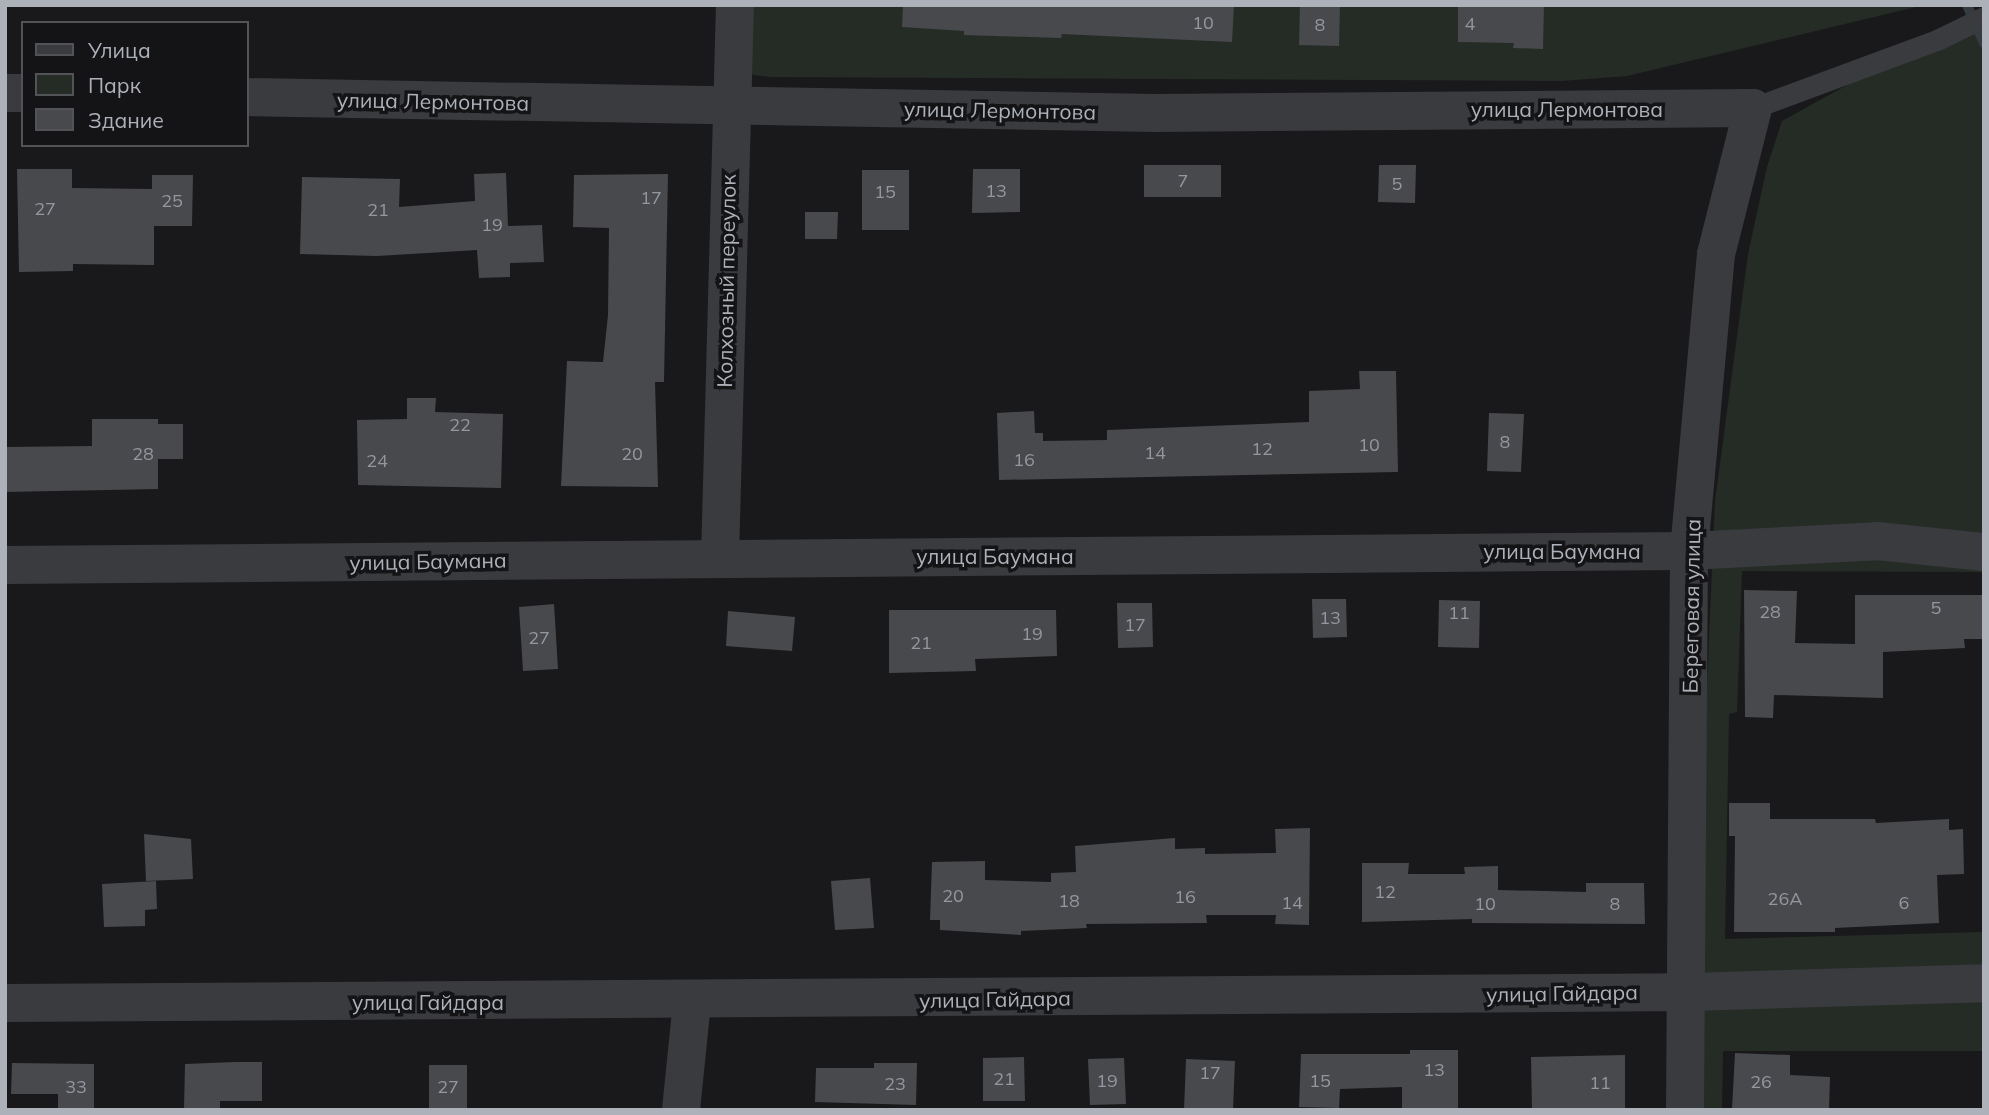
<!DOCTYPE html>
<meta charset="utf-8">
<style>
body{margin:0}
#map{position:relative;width:1989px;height:1115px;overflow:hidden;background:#19191b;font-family:Mulish,sans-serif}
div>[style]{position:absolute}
.green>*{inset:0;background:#252c26}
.stream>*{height:10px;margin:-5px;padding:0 5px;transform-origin:5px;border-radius:5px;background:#343c42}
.building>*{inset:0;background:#48494d}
.lane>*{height:21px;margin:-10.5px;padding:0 10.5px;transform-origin:10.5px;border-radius:10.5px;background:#3a3b3f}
.street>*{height:38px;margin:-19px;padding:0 19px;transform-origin:19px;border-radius:19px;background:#3a3b3f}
span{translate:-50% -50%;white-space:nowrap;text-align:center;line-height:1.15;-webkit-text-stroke:7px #141416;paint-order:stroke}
.number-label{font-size:18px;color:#94979e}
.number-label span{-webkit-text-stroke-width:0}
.street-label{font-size:21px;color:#adb1b9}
.frame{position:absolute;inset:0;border:7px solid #adb1b9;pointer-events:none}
.legend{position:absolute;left:21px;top:21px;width:228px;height:126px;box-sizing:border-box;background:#141416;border:2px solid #515357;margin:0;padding:9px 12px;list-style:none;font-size:21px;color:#adb1b9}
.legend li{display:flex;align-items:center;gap:14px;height:35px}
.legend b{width:35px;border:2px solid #515357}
</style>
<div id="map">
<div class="green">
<div style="clip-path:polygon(745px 5px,1916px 5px,1916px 7px,1627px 76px,1562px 81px,770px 77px,753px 75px,742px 56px)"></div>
<div style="clip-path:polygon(1984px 26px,1984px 572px,1742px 571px,1737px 712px,1729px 714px,1725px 939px,1984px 932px,1984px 1051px,1723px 1051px,1722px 1110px,1698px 1110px,1696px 938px,1715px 501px,1748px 254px,1767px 167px,1782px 121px,1894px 59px)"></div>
</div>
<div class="stream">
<div style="left:1967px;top:5px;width:42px;rotate:65.9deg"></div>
</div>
<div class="building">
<div style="clip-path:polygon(903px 5px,1234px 5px,1232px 42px,1062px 34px,1061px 38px,964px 35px,964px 31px,902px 27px)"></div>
<div style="clip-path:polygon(1300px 5px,1340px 5px,1339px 46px,1299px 45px)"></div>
<div style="clip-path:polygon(1458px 5px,1544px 5px,1543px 49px,1513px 48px,1514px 43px,1458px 42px)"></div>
<div style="clip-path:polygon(1144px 165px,1221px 165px,1221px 197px,1144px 197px)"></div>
<div style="clip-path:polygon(1379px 165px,1416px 165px,1415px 203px,1378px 202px)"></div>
<div style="clip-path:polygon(17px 169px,72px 169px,72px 188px,152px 189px,152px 175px,193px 175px,192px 226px,154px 226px,154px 265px,73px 264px,73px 271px,19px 272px)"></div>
<div style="clip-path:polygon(973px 169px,1020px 169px,1020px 212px,972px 213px)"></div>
<div style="clip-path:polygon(862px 170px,909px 170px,909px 230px,862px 230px)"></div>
<div style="clip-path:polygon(506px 173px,508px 226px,542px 225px,544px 262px,510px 263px,510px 277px,479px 278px,477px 250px,377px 256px,300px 254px,302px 177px,400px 179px,399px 207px,475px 201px,474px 174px)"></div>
<div style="clip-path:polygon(668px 174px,664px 382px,655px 382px,658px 487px,561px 486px,567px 361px,603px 362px,608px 315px,609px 228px,573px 227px,574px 175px)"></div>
<div style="clip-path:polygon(805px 212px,838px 212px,837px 239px,805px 239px)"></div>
<div style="clip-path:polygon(1359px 371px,1396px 371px,1398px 472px,999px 480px,997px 413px,1034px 411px,1035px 433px,1043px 433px,1043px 441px,1107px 440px,1107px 430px,1309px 422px,1309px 391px,1360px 389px)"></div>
<div style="clip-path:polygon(407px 398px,436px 398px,435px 412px,503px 414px,501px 488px,358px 485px,357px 420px,407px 419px)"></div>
<div style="clip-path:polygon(1489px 413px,1524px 414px,1521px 472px,1487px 471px)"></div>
<div style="clip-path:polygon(92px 419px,158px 419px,158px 424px,183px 424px,183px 459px,158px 459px,158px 489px,5px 492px,5px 447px,92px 446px)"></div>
<div style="clip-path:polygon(1744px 590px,1797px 591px,1795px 643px,1855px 644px,1855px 595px,1984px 595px,1984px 639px,1964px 639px,1965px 648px,1883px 652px,1883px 698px,1774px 695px,1773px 718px,1745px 717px)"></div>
<div style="clip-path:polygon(1312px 599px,1346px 599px,1347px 637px,1313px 638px)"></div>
<div style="clip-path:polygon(1439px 600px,1480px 601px,1479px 648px,1438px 647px)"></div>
<div style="clip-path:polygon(1117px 603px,1152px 603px,1153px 647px,1118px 648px)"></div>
<div style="clip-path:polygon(554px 604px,558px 669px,523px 671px,519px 607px)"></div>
<div style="clip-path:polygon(889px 610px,1056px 610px,1057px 656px,975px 659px,976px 671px,889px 673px)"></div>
<div style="clip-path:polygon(728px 611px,795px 617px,792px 651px,726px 646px)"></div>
<div style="clip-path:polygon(1729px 803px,1770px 803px,1770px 819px,1875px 819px,1876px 823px,1949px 819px,1949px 830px,1963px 829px,1964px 874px,1937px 875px,1939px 923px,1835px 928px,1835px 932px,1734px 932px,1735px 836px,1729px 836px)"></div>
<div style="clip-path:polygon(1310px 828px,1309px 925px,1275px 924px,1276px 915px,1206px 915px,1207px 923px,1086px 924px,1087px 928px,1021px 931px,1021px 935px,940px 930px,940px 920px,930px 920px,932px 862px,985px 861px,985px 880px,1051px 882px,1051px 873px,1076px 872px,1075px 846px,1175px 838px,1175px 849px,1205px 848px,1205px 854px,1276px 853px,1275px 829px)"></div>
<div style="clip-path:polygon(144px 834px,191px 839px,193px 879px,146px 881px)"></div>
<div style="clip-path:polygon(1362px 863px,1409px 863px,1408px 874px,1465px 874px,1464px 867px,1498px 866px,1498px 890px,1586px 892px,1586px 883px,1644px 883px,1645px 924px,1472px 923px,1472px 919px,1362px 922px)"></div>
<div style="clip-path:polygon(870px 878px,874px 928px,835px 930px,831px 881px)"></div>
<div style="clip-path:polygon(156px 881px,157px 909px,145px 910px,145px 926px,104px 927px,102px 884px)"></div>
<div style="clip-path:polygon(1410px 1050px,1458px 1050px,1458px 1110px,1402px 1110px,1402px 1087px,1340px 1089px,1339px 1108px,1299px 1107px,1301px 1054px,1410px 1054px)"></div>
<div style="clip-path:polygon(1735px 1053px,1790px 1055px,1790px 1075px,1830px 1077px,1829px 1110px,1732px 1109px)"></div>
<div style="clip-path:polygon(1625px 1055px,1625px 1110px,1532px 1110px,1531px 1057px)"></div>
<div style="clip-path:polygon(1024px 1057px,1025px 1101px,983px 1101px,983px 1058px)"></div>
<div style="clip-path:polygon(1124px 1058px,1126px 1104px,1090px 1105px,1088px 1059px)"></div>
<div style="clip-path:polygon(1186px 1059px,1235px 1061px,1233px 1110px,1184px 1110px)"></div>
<div style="clip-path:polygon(235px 1062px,262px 1062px,262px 1101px,220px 1101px,220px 1110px,184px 1109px,185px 1064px)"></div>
<div style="clip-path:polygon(12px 1063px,94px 1064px,94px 1110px,58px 1110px,58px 1094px,11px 1094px)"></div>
<div style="clip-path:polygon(874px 1063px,917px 1063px,916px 1105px,815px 1102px,816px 1068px,874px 1068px)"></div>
<div style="clip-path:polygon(429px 1065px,467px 1065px,467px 1110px,429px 1110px)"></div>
</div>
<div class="lane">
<div style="left:1753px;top:108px;width:196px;rotate:-20.3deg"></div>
<div style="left:1937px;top:40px;width:52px;rotate:-26.1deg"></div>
</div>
<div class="street">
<div style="left:5px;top:93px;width:18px"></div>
<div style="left:247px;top:97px;width:908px;rotate:1.01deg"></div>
<div style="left:1155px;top:113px;width:598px;rotate:-0.48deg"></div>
<div style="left:1753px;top:108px;width:151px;rotate:104.2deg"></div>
<div style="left:1716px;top:254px;width:298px;rotate:95.2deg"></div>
<div style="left:1689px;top:551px;width:559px;rotate:90.41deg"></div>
<div style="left:720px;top:558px;width:553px;rotate:-88.45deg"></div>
<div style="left:5px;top:565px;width:1684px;rotate:-0.48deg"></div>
<div style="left:1689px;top:551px;width:188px;rotate:-3deg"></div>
<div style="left:1877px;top:541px;width:108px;rotate:5.9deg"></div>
<div style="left:5px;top:1003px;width:1684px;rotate:-0.37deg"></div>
<div style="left:1689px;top:992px;width:295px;rotate:-1.7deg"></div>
<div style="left:681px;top:1110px;width:110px;rotate:-84.2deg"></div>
</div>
<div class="number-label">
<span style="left:1203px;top:23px">10</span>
<span style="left:1470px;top:24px">4</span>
<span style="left:1320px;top:25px">8</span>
<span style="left:1183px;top:181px">7</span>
<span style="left:1397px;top:184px">5</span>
<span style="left:996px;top:191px">13</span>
<span style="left:885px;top:192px">15</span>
<span style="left:651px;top:198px">17</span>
<span style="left:172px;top:201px">25</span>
<span style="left:45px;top:209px">27</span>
<span style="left:378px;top:210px">21</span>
<span style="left:492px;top:225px">19</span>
<span style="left:460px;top:425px">22</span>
<span style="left:1505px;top:442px">8</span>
<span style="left:1369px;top:445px">10</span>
<span style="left:1262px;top:449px">12</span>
<span style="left:1155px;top:453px">14</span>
<span style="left:143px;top:454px">28</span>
<span style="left:632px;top:454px">20</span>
<span style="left:1024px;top:460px">16</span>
<span style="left:377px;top:461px">24</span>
<span style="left:1936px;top:608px">5</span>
<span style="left:1770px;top:612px">28</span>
<span style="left:1459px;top:613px">11</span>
<span style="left:1330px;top:618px">13</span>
<span style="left:1135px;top:625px">17</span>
<span style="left:1032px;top:634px">19</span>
<span style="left:539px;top:638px">27</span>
<span style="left:921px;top:643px">21</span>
<span style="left:1385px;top:892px">12</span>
<span style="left:953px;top:896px">20</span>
<span style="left:1185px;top:897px">16</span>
<span style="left:1785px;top:899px">26А</span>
<span style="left:1069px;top:901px">18</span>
<span style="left:1292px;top:903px">14</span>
<span style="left:1904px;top:903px">6</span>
<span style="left:1485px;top:904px">10</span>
<span style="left:1615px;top:904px">8</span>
<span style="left:1434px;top:1070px">13</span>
<span style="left:1210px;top:1073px">17</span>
<span style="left:1004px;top:1079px">21</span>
<span style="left:1107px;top:1081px">19</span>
<span style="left:1320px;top:1081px">15</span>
<span style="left:1761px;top:1082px">26</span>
<span style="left:1600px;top:1083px">11</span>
<span style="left:895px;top:1084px">23</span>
<span style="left:76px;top:1087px">33</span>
<span style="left:448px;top:1087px">27</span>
</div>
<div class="street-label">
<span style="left:433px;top:101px;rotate:1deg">улица Лермонтова</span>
<span style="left:1567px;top:109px">улица Лермонтова</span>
<span style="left:1000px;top:110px;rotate:1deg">улица Лермонтова</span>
<span style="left:726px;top:281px;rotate:-89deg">Колхозный переулок</span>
<span style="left:1562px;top:551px">улица Баумана</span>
<span style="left:995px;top:556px">улица Баумана</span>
<span style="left:428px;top:561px;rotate:-1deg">улица Баумана</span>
<span style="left:1691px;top:606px;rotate:-89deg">Береговая улица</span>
<span style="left:1562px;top:993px;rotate:-1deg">улица Гайдара</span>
<span style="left:995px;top:999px;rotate:-1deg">улица Гайдара</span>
<span style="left:428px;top:1002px">улица Гайдара</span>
</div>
<div class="frame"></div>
<ul class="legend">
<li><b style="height:9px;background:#3a3b3f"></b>Улица</li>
<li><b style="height:19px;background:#252c26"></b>Парк</li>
<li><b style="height:19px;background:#48494d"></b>Здание</li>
</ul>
</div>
